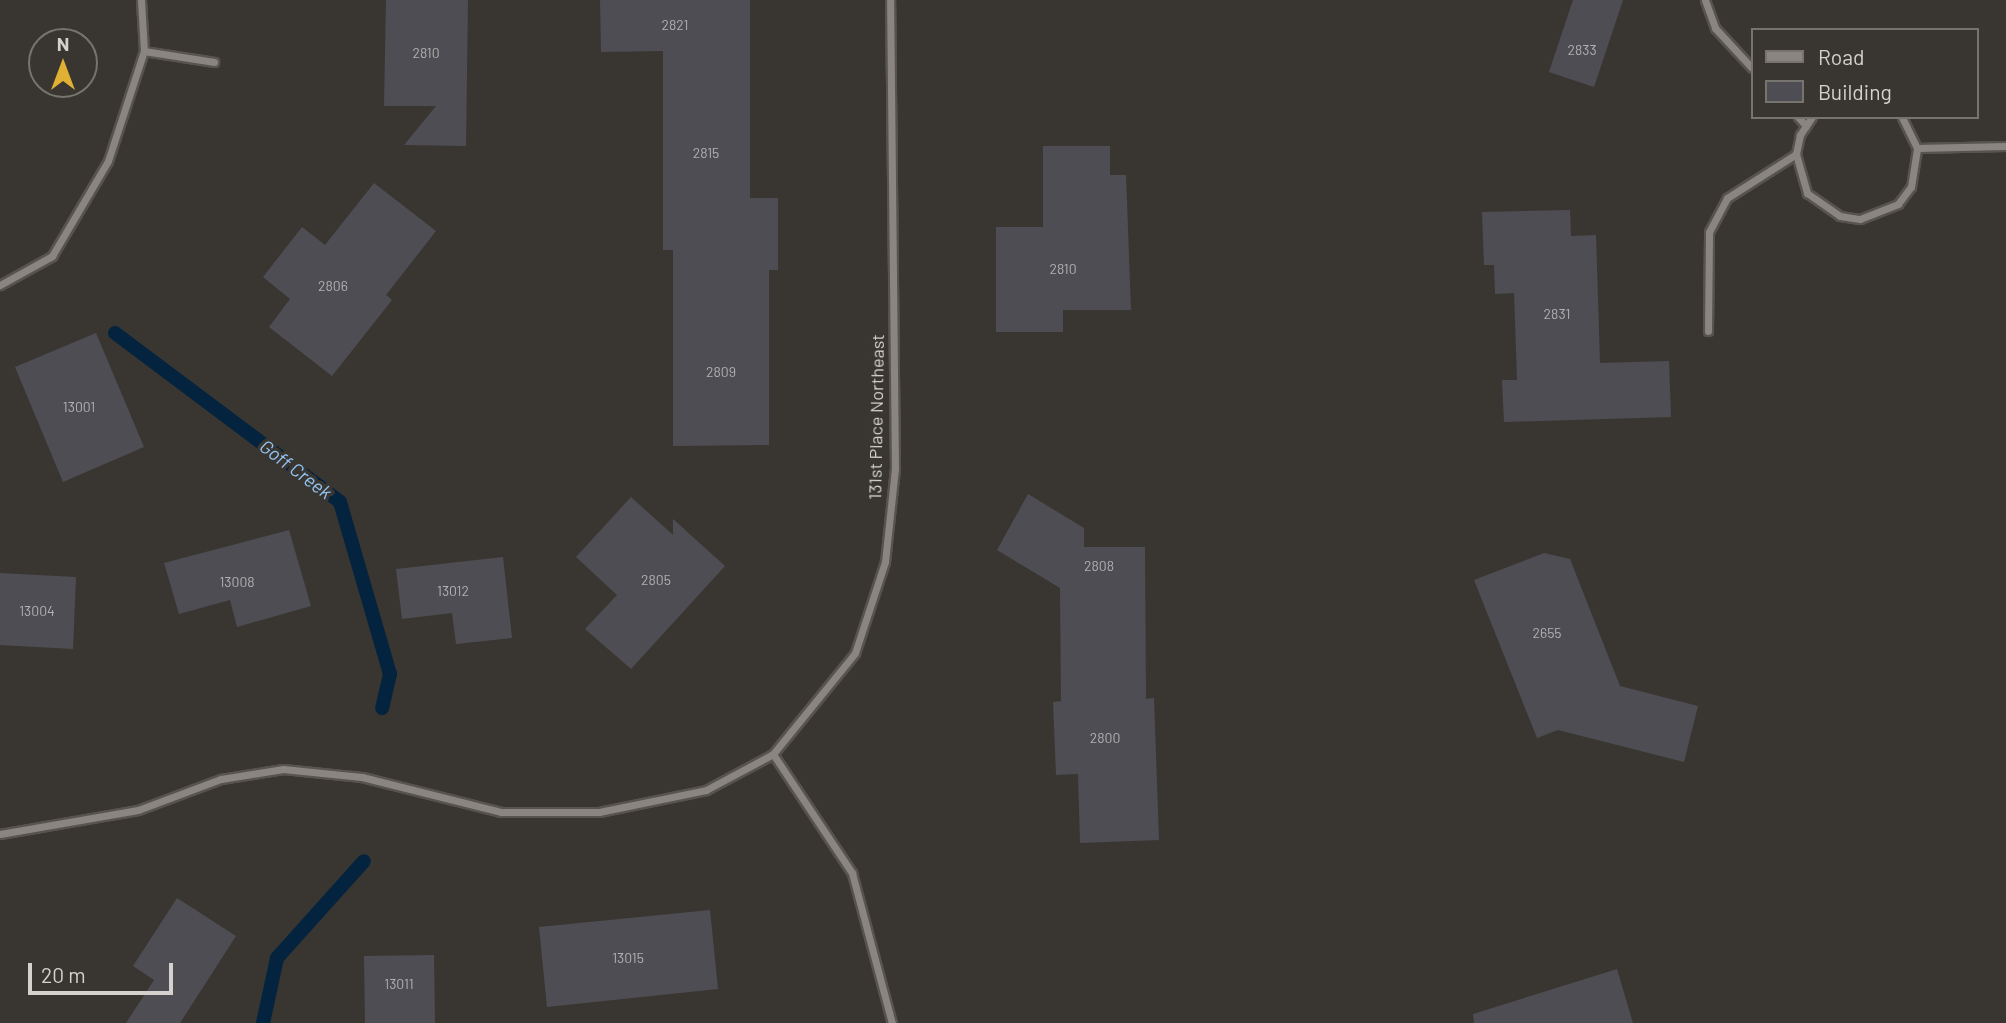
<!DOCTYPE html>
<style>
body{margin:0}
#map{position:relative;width:2006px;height:1023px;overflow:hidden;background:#393631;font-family:Barlow,sans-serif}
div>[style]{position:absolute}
.stream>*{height:14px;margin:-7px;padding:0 7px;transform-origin:7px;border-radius:7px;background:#03233e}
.building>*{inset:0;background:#4e4d53}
.roads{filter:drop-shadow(2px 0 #575350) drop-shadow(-2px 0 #575350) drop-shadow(0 2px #575350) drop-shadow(0 -2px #575350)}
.minor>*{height:7px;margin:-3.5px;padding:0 3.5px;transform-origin:3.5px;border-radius:3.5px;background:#8a8580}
span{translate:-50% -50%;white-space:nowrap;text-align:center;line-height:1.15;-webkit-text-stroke:7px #393631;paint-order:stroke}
.number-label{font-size:14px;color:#b2b0b0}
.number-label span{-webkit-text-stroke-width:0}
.street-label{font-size:18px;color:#d4d1cf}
.water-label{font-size:19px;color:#94c6f7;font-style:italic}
.legend{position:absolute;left:1751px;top:28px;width:228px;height:91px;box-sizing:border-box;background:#393631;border:2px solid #777470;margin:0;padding:9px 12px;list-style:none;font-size:21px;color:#d4d1cf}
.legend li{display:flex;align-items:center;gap:14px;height:35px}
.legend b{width:35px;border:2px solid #777470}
.north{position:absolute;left:28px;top:28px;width:70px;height:70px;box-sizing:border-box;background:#393631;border:2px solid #777470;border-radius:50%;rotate:0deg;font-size:19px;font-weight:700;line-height:28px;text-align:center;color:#d4d1cf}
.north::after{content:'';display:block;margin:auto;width:24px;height:32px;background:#e0b034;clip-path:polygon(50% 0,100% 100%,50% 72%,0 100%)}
.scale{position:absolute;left:28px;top:963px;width:145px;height:32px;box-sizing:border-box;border:4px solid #d4d1cf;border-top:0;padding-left:9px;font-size:21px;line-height:24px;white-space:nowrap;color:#d4d1cf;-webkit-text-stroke:5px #393631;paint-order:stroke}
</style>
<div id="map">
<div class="stream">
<div style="left:115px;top:333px;width:281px;rotate:36.9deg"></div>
<div style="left:340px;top:502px;width:179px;rotate:73.8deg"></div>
<div style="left:390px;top:674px;width:35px;rotate:103deg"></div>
<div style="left:263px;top:1023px;width:66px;rotate:-77.8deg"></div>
<div style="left:277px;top:958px;width:130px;rotate:-48.1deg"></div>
</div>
<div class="building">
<div style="clip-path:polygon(386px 0,468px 0,466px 146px,404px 145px,436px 106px,384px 106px)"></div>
<div style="clip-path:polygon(600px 0,750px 0,750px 198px,778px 198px,778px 270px,769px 270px,769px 445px,673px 446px,673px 250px,663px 250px,663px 51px,601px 52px)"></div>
<div style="clip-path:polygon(1573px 0,1623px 0,1594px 87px,1549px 72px)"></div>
<div style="clip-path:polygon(1043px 146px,1110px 146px,1110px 175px,1126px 175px,1131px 310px,1063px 310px,1063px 332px,996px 332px,996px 227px,1043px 227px)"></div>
<div style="clip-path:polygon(374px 183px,436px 231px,386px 295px,392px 300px,332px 376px,269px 327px,290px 299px,263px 277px,302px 227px,325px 245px)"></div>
<div style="clip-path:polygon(1570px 210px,1571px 236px,1596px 235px,1600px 363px,1669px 361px,1671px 417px,1504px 422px,1502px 380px,1517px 380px,1514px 293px,1495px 294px,1494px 265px,1484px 265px,1482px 212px)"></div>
<div style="clip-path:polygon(96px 333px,144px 447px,63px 482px,15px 367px)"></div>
<div style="clip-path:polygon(1028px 494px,1084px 528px,1084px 547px,1145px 547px,1146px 699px,1154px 698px,1159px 840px,1080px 843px,1078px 774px,1056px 775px,1053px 702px,1061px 701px,1060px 588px,997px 550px)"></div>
<div style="clip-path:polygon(631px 497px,673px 535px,673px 519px,725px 566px,631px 669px,585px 629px,617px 595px,576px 557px)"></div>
<div style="clip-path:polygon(289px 530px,311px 606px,237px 627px,230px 600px,179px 614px,164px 563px)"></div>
<div style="clip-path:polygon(1544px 553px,1570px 559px,1620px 686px,1698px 706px,1684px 762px,1558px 730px,1537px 738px,1474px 580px)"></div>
<div style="clip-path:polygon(503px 557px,512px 638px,456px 644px,452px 613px,402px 619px,396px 569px)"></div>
<div style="clip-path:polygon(0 573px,76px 577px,73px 649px,0 645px)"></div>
<div style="clip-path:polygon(177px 898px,236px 936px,180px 1023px,126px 1023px,154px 980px,133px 966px)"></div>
<div style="clip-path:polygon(710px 910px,718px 989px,547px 1007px,539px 927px)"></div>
<div style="clip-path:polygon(434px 955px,435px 1023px,365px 1023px,364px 956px)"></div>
<div style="clip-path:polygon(1617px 969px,1633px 1023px,1474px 1023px,1473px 1014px)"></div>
</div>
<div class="roads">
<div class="minor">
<div style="left:1705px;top:0;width:30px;rotate:70deg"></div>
<div style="left:1715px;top:28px;width:54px;rotate:47.2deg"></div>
<div style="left:144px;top:51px;width:71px;rotate:8.9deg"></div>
<div style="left:1798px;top:117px;width:12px;rotate:48deg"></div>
<div style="left:1812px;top:117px;width:22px;rotate:124deg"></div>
<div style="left:1800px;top:135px;width:19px;rotate:102deg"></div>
<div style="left:1796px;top:154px;width:41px;rotate:74.2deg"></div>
<div style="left:1807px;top:193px;width:40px;rotate:34.9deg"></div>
<div style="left:1840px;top:216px;width:20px;rotate:9deg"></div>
<div style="left:1860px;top:219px;width:41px;rotate:-21.5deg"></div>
<div style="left:1898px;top:204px;width:21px;rotate:-53deg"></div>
<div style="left:1911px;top:187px;width:39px;rotate:-81deg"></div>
<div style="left:1917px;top:148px;width:34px;rotate:-116deg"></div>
<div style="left:1917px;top:148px;width:89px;rotate:-1.3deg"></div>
<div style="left:0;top:285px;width:60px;rotate:-29.1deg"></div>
<div style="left:52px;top:256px;width:110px;rotate:-59.5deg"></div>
<div style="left:108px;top:161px;width:116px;rotate:-71.9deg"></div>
<div style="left:144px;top:51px;width:51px;rotate:-93.4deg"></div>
<div style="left:1708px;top:331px;width:99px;rotate:-89.4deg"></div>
<div style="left:1709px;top:232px;width:38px;rotate:-62deg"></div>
<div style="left:1727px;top:198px;width:82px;rotate:-32.5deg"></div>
<div style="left:773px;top:754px;width:143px;rotate:56.4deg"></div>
<div style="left:852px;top:873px;width:155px;rotate:75.1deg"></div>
<div style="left:0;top:834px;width:140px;rotate:-9.9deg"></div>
<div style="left:138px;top:810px;width:89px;rotate:-20.5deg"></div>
<div style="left:221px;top:779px;width:63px;rotate:-9.2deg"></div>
<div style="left:283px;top:769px;width:79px;rotate:5.8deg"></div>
<div style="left:362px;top:777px;width:143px;rotate:14.1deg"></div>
<div style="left:501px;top:812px;width:98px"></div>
<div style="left:599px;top:812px;width:109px;rotate:-11.6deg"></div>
<div style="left:706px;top:790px;width:76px;rotate:-28.2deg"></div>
<div style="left:773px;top:754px;width:130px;rotate:-50.9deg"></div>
<div style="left:855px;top:653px;width:96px;rotate:-71.8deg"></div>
<div style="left:885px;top:562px;width:95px;rotate:-83.9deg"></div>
<div style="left:895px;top:468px;width:468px;rotate:-90.6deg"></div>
</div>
</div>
<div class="number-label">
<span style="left:675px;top:25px">2821</span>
<span style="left:1582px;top:50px">2833</span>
<span style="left:426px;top:53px">2810</span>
<span style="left:706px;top:153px">2815</span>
<span style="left:1063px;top:269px">2810</span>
<span style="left:333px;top:286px">2806</span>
<span style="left:1557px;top:314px">2831</span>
<span style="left:721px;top:372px">2809</span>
<span style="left:79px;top:407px">13001</span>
<span style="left:1099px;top:566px">2808</span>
<span style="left:656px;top:580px">2805</span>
<span style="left:237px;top:582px">13008</span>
<span style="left:453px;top:591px">13012</span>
<span style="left:37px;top:611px">13004</span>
<span style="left:1547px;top:633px">2655</span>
<span style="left:1105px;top:738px">2800</span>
<span style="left:628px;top:958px">13015</span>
<span style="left:399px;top:984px">13011</span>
</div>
<div class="street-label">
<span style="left:876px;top:417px;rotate:-89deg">131st Place Northeast</span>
</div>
<div class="water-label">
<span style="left:296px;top:469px;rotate:37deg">Goff Creek</span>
</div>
<ul class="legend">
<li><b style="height:9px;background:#8a8580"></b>Road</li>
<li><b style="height:19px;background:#4e4d53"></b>Building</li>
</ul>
<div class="north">N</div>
<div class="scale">20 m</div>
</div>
